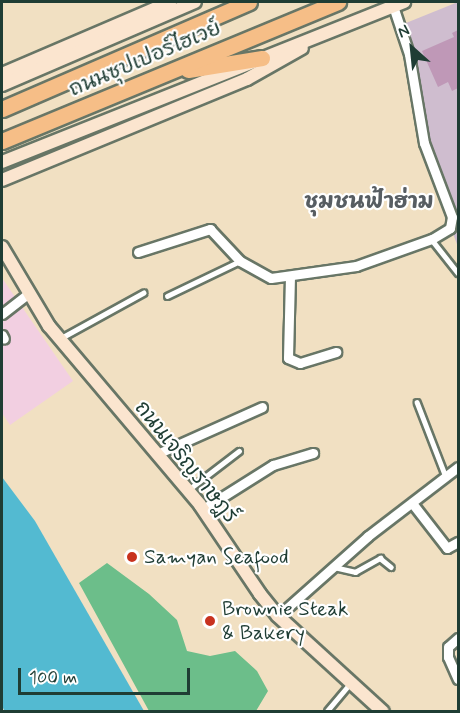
<!DOCTYPE html>
<meta charset="utf-8">
<style>
body{margin:0}
#map{position:relative;width:460px;height:713px;overflow:hidden;background:#f1e0c2;font-family:Mynerve,"Playpen Sans Thai",sans-serif}
div>[style]{position:absolute}
.built>*{inset:0;background:#f2cfe1}
.industrial>*{inset:0;background:#cfbdcf}
.forest>*{inset:0;background:#6cbe8a}
.water>*{inset:0;background:#53bad1}
.building>*{inset:0;background:#bf98b7}
.roads{filter:drop-shadow(2px 0 #687666) drop-shadow(-2px 0 #687666) drop-shadow(0 2px #687666) drop-shadow(0 -2px #687666)}
.service>*{height:4.5px;margin:-2.25px;padding:0 2.25px;transform-origin:2.25px;border-radius:2.25px;background:#fff}
.minor>*{height:9px;margin:-4.5px;padding:0 4.5px;transform-origin:4.5px;border-radius:4.5px;background:#fff}
.secondary>*{height:12px;margin:-6px;padding:0 6px;transform-origin:6px;border-radius:6px;background:#fbe5cf}
.trunk>*{height:15px;margin:-7.5px;padding:0 7.5px;transform-origin:7.5px;border-radius:7.5px;background:#f6be87}
.dots>*{width:16px;height:16px;translate:-50% -50%;box-sizing:border-box;border:3px solid #fff;border-radius:50%}
span{translate:-50% -50%;white-space:nowrap;text-align:center;line-height:1.15;-webkit-text-stroke:4.5px #fff;paint-order:stroke}
.street-label{font-size:21px;color:#1f3d34}
.poi-label{font-size:21px;color:#1f3d34}
.left{translate:0 -50%;text-align:left}
.neighbourhood-label{font-size:22px;color:#575d62;font-weight:700}
.frame{position:absolute;inset:0;border:3px solid #1f3d34;pointer-events:none}
.north{position:absolute;left:382px;top:18px;width:60px;height:60px;-webkit-text-stroke:4px #fff;paint-order:stroke;rotate:333deg;font-size:16px;font-weight:700;line-height:24px;text-align:center;color:#1f3d34}
.north::after{content:'';display:block;margin:auto;width:21px;height:27px;background:#1f3d34;clip-path:polygon(50% 0,100% 100%,50% 72%,0 100%)}
.scale{position:absolute;left:18px;top:668px;width:172px;height:27px;box-sizing:border-box;border:3px solid #1f3d34;border-top:0;padding-left:8px;font-size:18px;line-height:21px;white-space:nowrap;color:#1f3d34;-webkit-text-stroke:4px #fff;paint-order:stroke}
</style>
<div id="map">
<div class="built">
<div style="clip-path:polygon(2px 278px,73px 381px,10px 425px,2px 413px)"></div>
</div>
<div class="industrial">
<div style="clip-path:polygon(458px 2px,458px 247px,418px 141px,401px 25px)"></div>
</div>
<div class="forest">
<div style="clip-path:polygon(107px 563px,149px 594px,177px 620px,187px 651px,210px 656px,235px 651px,257px 671px,268px 691px,256px 711px,149px 711px,79px 583px)"></div>
</div>
<div class="water">
<div style="clip-path:polygon(2px 477px,35px 521px,144px 711px,5px 712px,2px 706px)"></div>
</div>
<div class="building">
<div style="clip-path:polygon(458px 30px,458px 88px,452px 91px,448px 82px,438px 87px,422px 51px,454px 37px,452px 33px)"></div>
</div>
<div class="roads">
<div class="service">
<div style="left:432px;top:240px;width:42px;rotate:51.8deg"></div>
<div style="left:167px;top:296px;width:81px;rotate:-25.6deg"></div>
<div style="left:61px;top:338px;width:94px;rotate:-28.8deg"></div>
<div style="left:417px;top:402px;width:80px;rotate:68.9deg"></div>
<div style="left:188px;top:490px;width:64px;rotate:-37.4deg"></div>
<div style="left:334px;top:567px;width:22px;rotate:13deg"></div>
<div style="left:355px;top:572px;width:29px;rotate:-29deg"></div>
<div style="left:380px;top:558px;width:14px;rotate:39deg"></div>
<div style="left:327px;top:711px;width:34px;rotate:-50deg"></div>
</div>
<div class="minor">
<div style="left:138px;top:252px;width:76px;rotate:-17.7deg"></div>
<div style="left:210px;top:229px;width:44px;rotate:46.8deg"></div>
<div style="left:240px;top:261px;width:35px;rotate:29deg"></div>
<div style="left:271px;top:278px;width:86px;rotate:-8deg"></div>
<div style="left:356px;top:266px;width:81px;rotate:-19.6deg"></div>
<div style="left:432px;top:239px;width:21px;rotate:-31deg"></div>
<div style="left:450px;top:228px;width:11px;rotate:-80deg"></div>
<div style="left:452px;top:217px;width:79px;rotate:-110.7deg"></div>
<div style="left:424px;top:143px;width:90px;rotate:-99.6deg"></div>
<div style="left:409px;top:54px;width:51px;rotate:-108.4deg"></div>
<div style="left:290px;top:276px;width:82px;rotate:91.4deg"></div>
<div style="left:288px;top:358px;width:13px;rotate:23deg"></div>
<div style="left:300px;top:363px;width:38px;rotate:-17deg"></div>
<div style="left:2px;top:314px;width:33px;rotate:-38deg"></div>
<div style="left:2px;top:335px;width:4px;rotate:63deg"></div>
<div style="left:157px;top:454px;width:115px;rotate:-24.1deg"></div>
<div style="left:412px;top:503px;width:57px;rotate:52.1deg"></div>
<div style="left:447px;top:548px;width:13px;rotate:-29deg"></div>
<div style="left:203px;top:509px;width:83px;rotate:-32.2deg"></div>
<div style="left:273px;top:465px;width:42px;rotate:-16.7deg"></div>
<div style="left:278px;top:616px;width:120px;rotate:-41.6deg"></div>
<div style="left:368px;top:536px;width:113px;rotate:-37.5deg"></div>
<div style="left:458px;top:638px;width:13px;rotate:138deg"></div>
<div style="left:448px;top:647px;width:10px;rotate:90deg"></div>
<div style="left:448px;top:657px;width:24px;rotate:66deg"></div>
</div>
<div class="secondary">
<div style="left:2px;top:74px;width:183px;rotate:-23.2deg"></div>
<div style="left:2px;top:85px;width:210px;rotate:-23.3deg"></div>
<div style="left:2px;top:162px;width:433px;rotate:-21.7deg"></div>
<div style="left:2px;top:180px;width:265px;rotate:-22.4deg"></div>
<div style="left:247px;top:79px;width:63px;rotate:-29.4deg"></div>
<div style="left:2px;top:247px;width:92px;rotate:59.3deg"></div>
<div style="left:49px;top:326px;width:234px;rotate:49.8deg"></div>
<div style="left:200px;top:505px;width:107px;rotate:56deg"></div>
<div style="left:260px;top:594px;width:28px;rotate:51deg"></div>
<div style="left:278px;top:616px;width:142px;rotate:42.4deg"></div>
</div>
<div class="trunk">
<div style="left:188px;top:70px;width:75px;rotate:-9.2deg"></div>
<div style="left:2px;top:109px;width:269px;rotate:-23.4deg"></div>
<div style="left:2px;top:141px;width:364px;rotate:-22.5deg"></div>
</div>
</div>
<div class="dots">
<div style="left:132px;top:557px;background:#c8321e"></div>
<div style="left:210px;top:621px;background:#c8321e"></div>
</div>
<div class="street-label">
<span style="left:145px;top:59px;rotate:-23deg">ถนนซุปเปอร์ไฮเวย์</span>
<span style="left:186px;top:462px;rotate:51deg">ถนนเจริญราษฎร์</span>
</div>
<div class="poi-label">
<span class="left" style="left:144px;top:557px">Samyan Seafood</span>
<span class="left" style="left:222px;top:621px">Brownie Steak<br>&amp; Bakery</span>
</div>
<div class="neighbourhood-label">
<span style="left:369px;top:203px">ชุมชนฟ้าฮ่าม</span>
</div>
<div class="frame"></div>
<div class="north">N</div>
<div class="scale">100 m</div>
</div>
